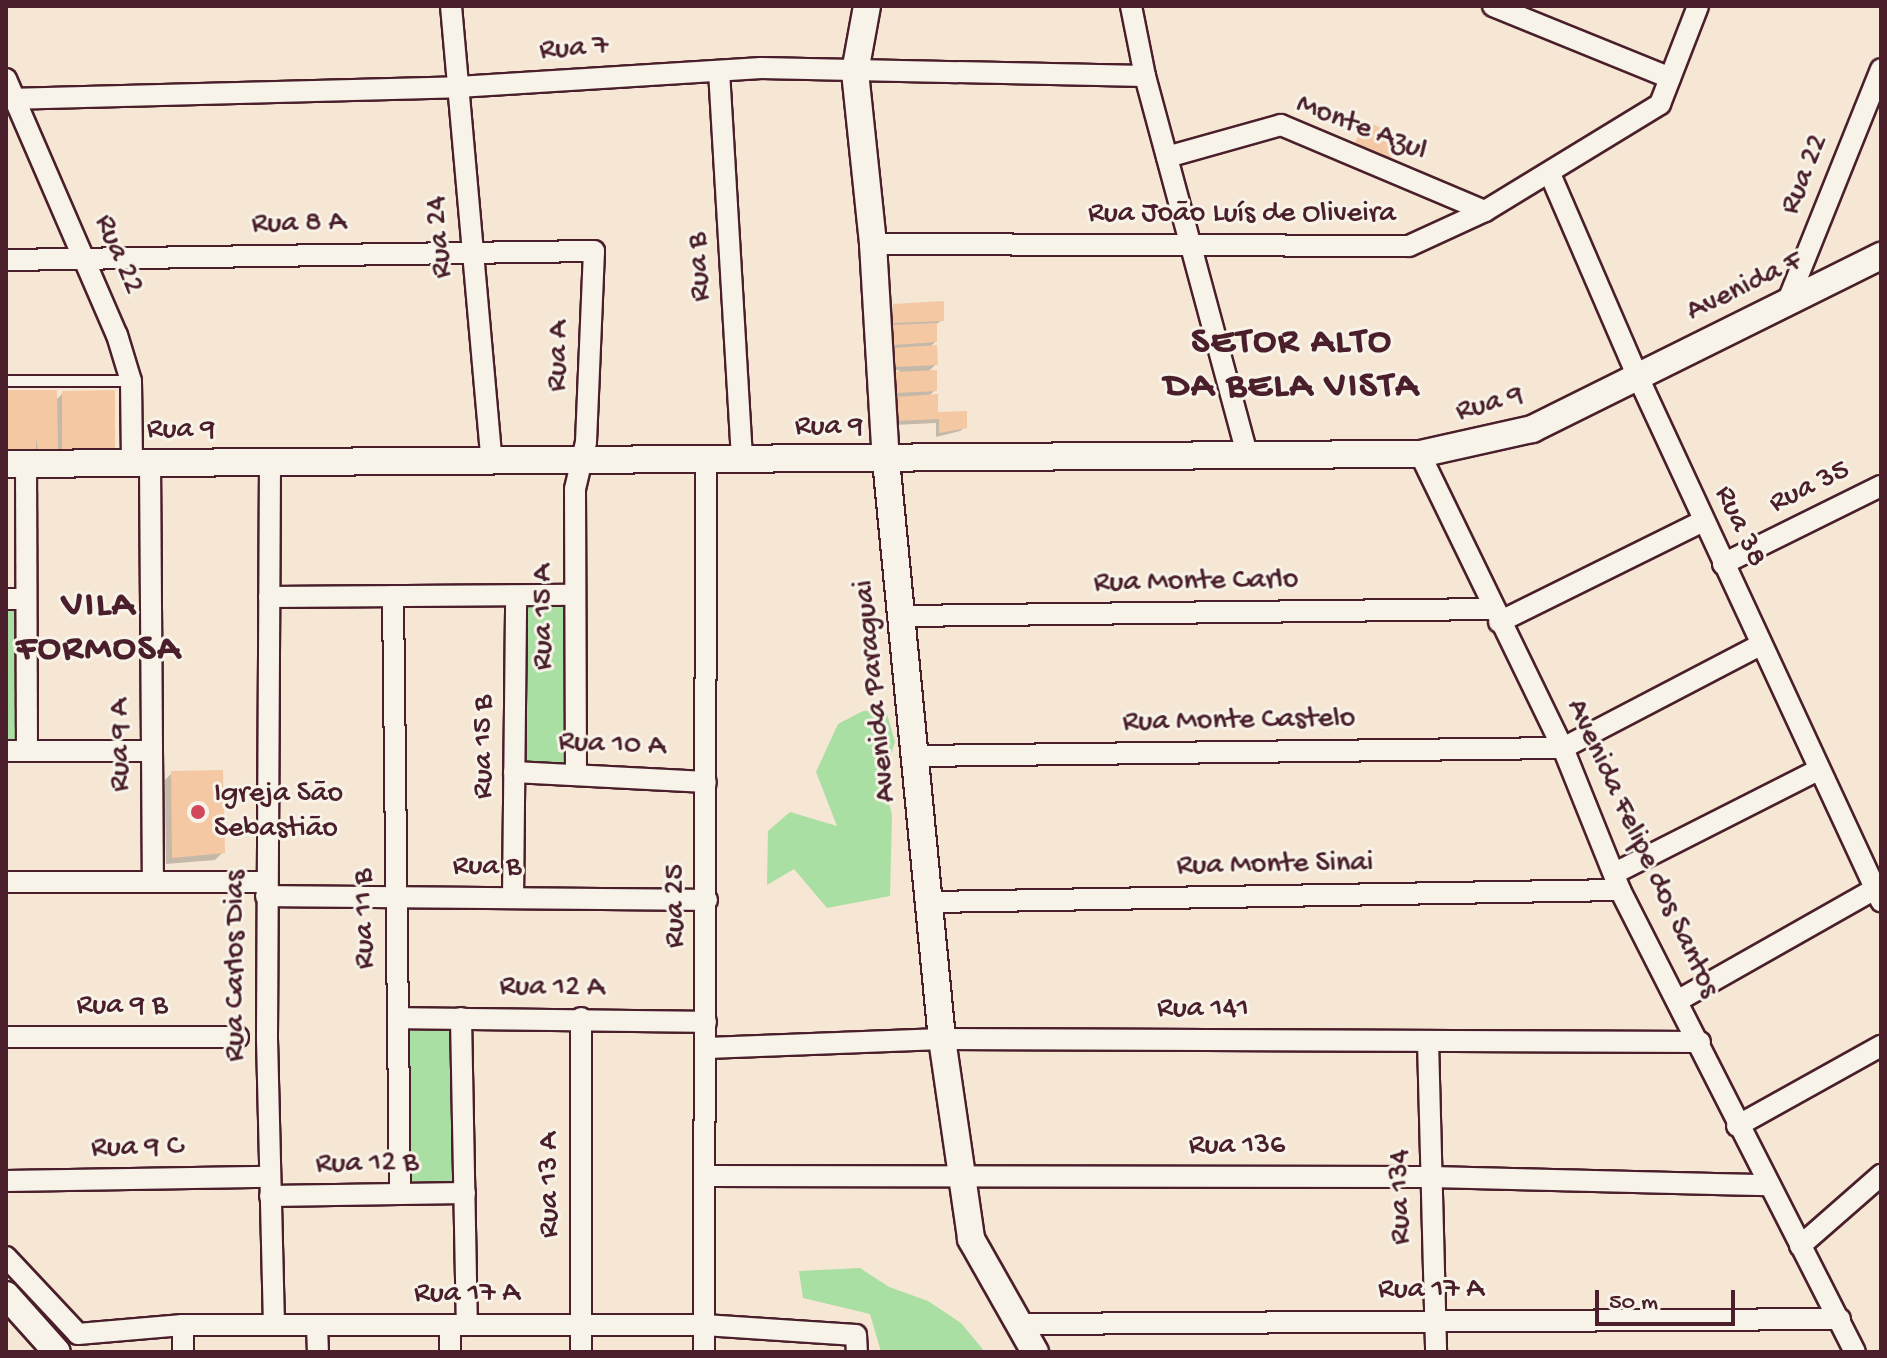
<!DOCTYPE html>
<meta charset="utf-8">
<style>
body{margin:0}
#map{position:relative;width:1887px;height:1358px;overflow:hidden;background:#f6e6d4;font-family:"Gochi Hand",sans-serif}
div>[style]{position:absolute}
.green>*{inset:0;background:#a9dfa2}
.shadow>*{inset:0;background:#0003}
.building>*{inset:0;background:#f5c8a4}
.roads{filter:drop-shadow(2px 0 #4a1f2b) drop-shadow(-2px 0 #4a1f2b) drop-shadow(0 2px #4a1f2b) drop-shadow(0 -2px #4a1f2b)}
.service>*{height:10px;margin:-5px;padding:0 5px;transform-origin:5px;border-radius:5px;background:#f7f3e8}
.minor>*{height:20px;margin:-10px;padding:0 10px;transform-origin:10px;border-radius:10px;background:#f7f3e8}
.tertiary>*{height:26px;margin:-13px;padding:0 13px;transform-origin:13px;border-radius:13px;background:#f7f3e8}
.dots>*{width:22px;height:22px;translate:-50% -50%;box-sizing:border-box;border:4px solid #f7f3e8;border-radius:50%}
span{translate:-50% -50%;white-space:nowrap;text-align:center;line-height:1.15;-webkit-text-stroke:6px #f7f3e8;paint-order:stroke}
.street-label{font-size:30px;color:#4a1f2b}
.poi-label{font-size:30px;color:#4a1f2b}
.left{translate:0 -50%;text-align:left}
.district-label{font-size:38px;color:#4a1f2b;font-weight:700;letter-spacing:2px}
.frame{position:absolute;inset:0;border:8px solid #4a1f2b;pointer-events:none}
.scale{position:absolute;left:1595px;top:1290px;width:140px;height:36px;box-sizing:border-box;border:4px solid #4a1f2b;border-top:0;padding-left:10px;font-size:24px;line-height:28px;white-space:nowrap;color:#4a1f2b;-webkit-text-stroke:6px #f7f3e8;paint-order:stroke}
</style>
<div id="map">
<div class="green">
<div style="clip-path:polygon(523px 607px,568px 607px,568px 763px,523px 762px)"></div>
<div style="clip-path:polygon(6px 609px,18px 609px,19px 740px,6px 741px)"></div>
<div style="clip-path:polygon(886px 710px,895px 742px,883px 779px,892px 815px,890px 896px,827px 908px,794px 869px,767px 885px,768px 831px,790px 812px,837px 826px,816px 772px,838px 724px,863px 711px)"></div>
<div style="clip-path:polygon(454px 1030px,454px 1183px,409px 1185px,409px 1031px)"></div>
<div style="clip-path:polygon(860px 1268px,889px 1287px,928px 1301px,961px 1323px,985px 1352px,881px 1352px,870px 1314px,803px 1298px,799px 1271px)"></div>
</div>
<div class="shadow">
<div style="clip-path:polygon(1365px 124px,1390px 157px,1386px 162px,1352px 149px)"></div>
<div style="clip-path:polygon(894px 306px,942px 320px,935px 325px,935px 342px,929px 348px,936px 364px,927px 373px,935px 390px,928px 397px,936px 414px,965px 427px,960px 431px,936px 437px,936px 423px,893px 425px,892px 403px,899px 396px,892px 396px,892px 379px,900px 370px,890px 371px,890px 354px,896px 348px,890px 348px,894px 327px,890px 327px,889px 310px)"></div>
<div style="clip-path:polygon(6px 392px,55px 401px,63px 393px,113px 449px,105px 456px,56px 457px,56px 448px,6px 457px)"></div>
<div style="clip-path:polygon(172px 773px,223px 852px,215px 860px,166px 864px,165px 780px)"></div>
</div>
<div class="building">
<div style="clip-path:polygon(1364px 121px,1401px 136px,1392px 158px,1355px 144px)"></div>
<div style="clip-path:polygon(944px 301px,944px 321px,893px 323px,893px 304px)"></div>
<div style="clip-path:polygon(937px 323px,937px 342px,893px 345px,893px 325px)"></div>
<div style="clip-path:polygon(937px 345px,938px 365px,894px 367px,893px 348px)"></div>
<div style="clip-path:polygon(937px 370px,937px 391px,896px 393px,895px 372px)"></div>
<div style="clip-path:polygon(6px 390px,57px 390px,58px 449px,38px 450px,36px 438px,36px 449px,6px 451px)"></div>
<div style="clip-path:polygon(115px 390px,115px 450px,62px 450px,62px 391px)"></div>
<div style="clip-path:polygon(938px 394px,938px 412px,967px 411px,967px 428px,939px 433px,939px 419px,896px 421px,896px 397px)"></div>
<div style="clip-path:polygon(223px 770px,225px 853px,172px 858px,171px 771px)"></div>
</div>
<div class="roads">
<div class="service">
<div style="left:6px;top:381px;width:125px"></div>
</div>
<div class="minor">
<div style="left:451px;top:6px;width:458px;rotate:84.9deg"></div>
<div style="left:1131px;top:6px;width:71px;rotate:78.7deg"></div>
<div style="left:1145px;top:76px;width:392px;rotate:74.9deg"></div>
<div style="left:1493px;top:6px;width:191px;rotate:22.1deg"></div>
<div style="left:719px;top:71px;width:390px;rotate:86.6deg"></div>
<div style="left:6px;top:79px;width:279px;rotate:66.6deg"></div>
<div style="left:117px;top:335px;width:48px;rotate:73.1deg"></div>
<div style="left:131px;top:381px;width:82px;rotate:89.3deg"></div>
<div style="left:6px;top:99px;width:452px;rotate:-1.5deg"></div>
<div style="left:458px;top:87px;width:304px;rotate:-3.6deg"></div>
<div style="left:761px;top:68px;width:384px;rotate:1.2deg"></div>
<div style="left:1167px;top:157px;width:118px;rotate:-15.7deg"></div>
<div style="left:1281px;top:125px;width:221px;rotate:22.9deg"></div>
<div style="left:1550px;top:174px;width:221px;rotate:66.6deg"></div>
<div style="left:1638px;top:377px;width:578px;rotate:65.12deg"></div>
<div style="left:873px;top:244px;width:536px;rotate:0.21deg"></div>
<div style="left:1409px;top:246px;width:84px;rotate:-24.7deg"></div>
<div style="left:1485px;top:211px;width:205px;rotate:-31.4deg"></div>
<div style="left:1660px;top:104px;width:105px;rotate:-68.8deg"></div>
<div style="left:6px;top:260px;width:588px;rotate:-0.88deg"></div>
<div style="left:594px;top:251px;width:191px;rotate:92.4deg"></div>
<div style="left:586px;top:442px;width:48px;rotate:103.2deg"></div>
<div style="left:575px;top:489px;width:283px;rotate:89.8deg"></div>
<div style="left:1787px;top:303px;width:252px;rotate:-68.1deg"></div>
<div style="left:1420px;top:454px;width:327px;rotate:64.1deg"></div>
<div style="left:1563px;top:748px;width:153px;rotate:68.1deg"></div>
<div style="left:1620px;top:890px;width:518px;rotate:63.04deg"></div>
<div style="left:150px;top:463px;width:419px;rotate:89.6deg"></div>
<div style="left:270px;top:463px;width:576px;rotate:90.3deg"></div>
<div style="left:267px;top:1039px;width:286px;rotate:88.6deg"></div>
<div style="left:26px;top:464px;width:287px;rotate:89.8deg"></div>
<div style="left:1723px;top:564px;width:176px;rotate:-26.3deg"></div>
<div style="left:393px;top:596px;width:598px;rotate:89.33deg"></div>
<div style="left:269px;top:597px;width:306px;rotate:-0.4deg"></div>
<div style="left:6px;top:599px;width:20px"></div>
<div style="left:902px;top:616px;width:590px;rotate:-0.68deg"></div>
<div style="left:1499px;top:622px;width:228px;rotate:-26.3deg"></div>
<div style="left:6px;top:751px;width:146px"></div>
<div style="left:916px;top:756px;width:647px;rotate:-0.71deg"></div>
<div style="left:1563px;top:748px;width:222px;rotate:-27.6deg"></div>
<div style="left:514px;top:772px;width:192px;rotate:3deg"></div>
<div style="left:1615px;top:873px;width:228px;rotate:-26.9deg"></div>
<div style="left:6px;top:882px;width:260px"></div>
<div style="left:266px;top:896px;width:441px;rotate:0.5deg"></div>
<div style="left:513px;top:898px;width:302px;rotate:-89.4deg"></div>
<div style="left:931px;top:902px;width:689px;rotate:-1deg"></div>
<div style="left:1677px;top:1001px;width:227px;rotate:-29.5deg"></div>
<div style="left:398px;top:1018px;width:308px;rotate:0.7deg"></div>
<div style="left:461px;top:1018px;width:307px;rotate:88.9deg"></div>
<div style="left:6px;top:1037px;width:232px"></div>
<div style="left:1428px;top:1041px;width:311px;rotate:88.5deg"></div>
<div style="left:707px;top:1048px;width:235px;rotate:-2.2deg"></div>
<div style="left:942px;top:1039px;width:758px;rotate:0.23deg"></div>
<div style="left:1737px;top:1126px;width:165px;rotate:-29.1deg"></div>
<div style="left:704px;top:1176px;width:727px;rotate:0.08deg"></div>
<div style="left:1431px;top:1177px;width:339px;rotate:1.4deg"></div>
<div style="left:6px;top:1181px;width:264px;rotate:-0.9deg"></div>
<div style="left:270px;top:1196px;width:195px;rotate:-0.9deg"></div>
<div style="left:1800px;top:1246px;width:108px;rotate:-41.2deg"></div>
<div style="left:6px;top:1257px;width:105px;rotate:46.9deg"></div>
<div style="left:78px;top:1334px;width:105px;rotate:-4.9deg"></div>
<div style="left:183px;top:1325px;width:521px"></div>
<div style="left:704px;top:1325px;width:152px;rotate:3.8deg"></div>
<div style="left:856px;top:1335px;width:17px;rotate:87deg"></div>
<div style="left:1023px;top:1324px;width:817px;rotate:-0.35deg"></div>
<div style="left:317px;top:1325px;width:27px;rotate:88deg"></div>
<div style="left:450px;top:1325px;width:27px;rotate:90deg"></div>
<div style="left:183px;top:1352px;width:27px;rotate:-90deg"></div>
<div style="left:581px;top:1352px;width:334px;rotate:-90deg"></div>
<div style="left:704px;top:1352px;width:892px;rotate:-89.87deg"></div>
</div>
<div class="tertiary">
<div style="left:867px;top:6px;width:67px;rotate:100.3deg"></div>
<div style="left:855px;top:72px;width:173px;rotate:84deg"></div>
<div style="left:873px;top:244px;width:216px;rotate:86.6deg"></div>
<div style="left:886px;top:460px;width:582px;rotate:84.48deg"></div>
<div style="left:942px;top:1039px;width:202px;rotate:81.7deg"></div>
<div style="left:971px;top:1239px;width:130px;rotate:60.5deg"></div>
<div style="left:6px;top:464px;width:1414px;rotate:-0.41deg"></div>
<div style="left:1420px;top:454px;width:115px;rotate:-12.6deg"></div>
<div style="left:1532px;top:429px;width:390px;rotate:-26.4deg"></div>
<div style="left:6px;top:1295px;width:76px;rotate:48.2deg"></div>
</div>
</div>
<div class="dots">
<div style="left:198px;top:812px;background:#d1495b"></div>
</div>
<div class="street-label">
<span style="left:574px;top:50px;rotate:-4deg">Rua 7</span>
<span style="left:1361px;top:129px;rotate:21deg">Monte Azul</span>
<span style="left:1806px;top:175px;rotate:-68deg">Rua 22</span>
<span style="left:1242px;top:215px">Rua João Luís de Oliveira</span>
<span style="left:299px;top:225px;rotate:-1deg">Rua 8 A</span>
<span style="left:441px;top:237px;rotate:-95deg">Rua 24</span>
<span style="left:117px;top:255px;rotate:67deg">Rua 22</span>
<span style="left:701px;top:267px;rotate:-93deg">Rua B</span>
<span style="left:1745px;top:288px;rotate:-26deg">Avenida F</span>
<span style="left:560px;top:356px;rotate:-88deg">Rua A</span>
<span style="left:1490px;top:405px;rotate:-16deg">Rua 9</span>
<span style="left:829px;top:428px">Rua 9</span>
<span style="left:181px;top:431px">Rua 9</span>
<span style="left:1810px;top:488px;rotate:-26deg">Rua 35</span>
<span style="left:1739px;top:527px;rotate:65deg">Rua 38</span>
<span style="left:1196px;top:583px;rotate:-1deg">Rua Monte Carlo</span>
<span style="left:545px;top:617px;rotate:-90deg">Rua 15 A</span>
<span style="left:877px;top:691px;rotate:-96deg">Avenida Paraguai</span>
<span style="left:1239px;top:722px;rotate:-1deg">Rua Monte Castelo</span>
<span style="left:122px;top:745px;rotate:-90deg">Rua 9 A</span>
<span style="left:612px;top:746px;rotate:3deg">Rua 10 A</span>
<span style="left:485px;top:747px;rotate:-90deg">Rua 15 B</span>
<span style="left:1641px;top:849px;rotate:65deg">Avenida Felipe dos Santos</span>
<span style="left:1275px;top:866px;rotate:-1deg">Rua Monte Sinai</span>
<span style="left:487px;top:868px;rotate:1deg">Rua B</span>
<span style="left:677px;top:906px;rotate:-90deg">Rua 25</span>
<span style="left:366px;top:919px;rotate:-91deg">Rua 11 B</span>
<span style="left:237px;top:966px;rotate:-90deg">Rua Carlos Dias</span>
<span style="left:552px;top:989px;rotate:1deg">Rua 12 A</span>
<span style="left:122px;top:1007px">Rua 9 B</span>
<span style="left:1203px;top:1010px">Rua 141</span>
<span style="left:1237px;top:1147px">Rua 136</span>
<span style="left:137px;top:1149px;rotate:-1deg">Rua 9 C</span>
<span style="left:367px;top:1165px;rotate:-1deg">Rua 12 B</span>
<span style="left:551px;top:1185px;rotate:-90deg">Rua 13 A</span>
<span style="left:1402px;top:1197px;rotate:-91deg">Rua 134</span>
<span style="left:1431px;top:1291px">Rua 17 A</span>
<span style="left:467px;top:1295px">Rua 17 A</span>
</div>
<div class="poi-label">
<span class="left" style="left:214px;top:812px">Igreja São<br>Sebastião</span>
</div>
<div class="district-label">
<span style="left:1292px;top:366px">SETOR ALTO<br>DA BELA VISTA</span>
<span style="left:99px;top:629px">VILA<br>FORMOSA</span>
</div>
<div class="frame"></div>
<div class="scale">50 m</div>
</div>
